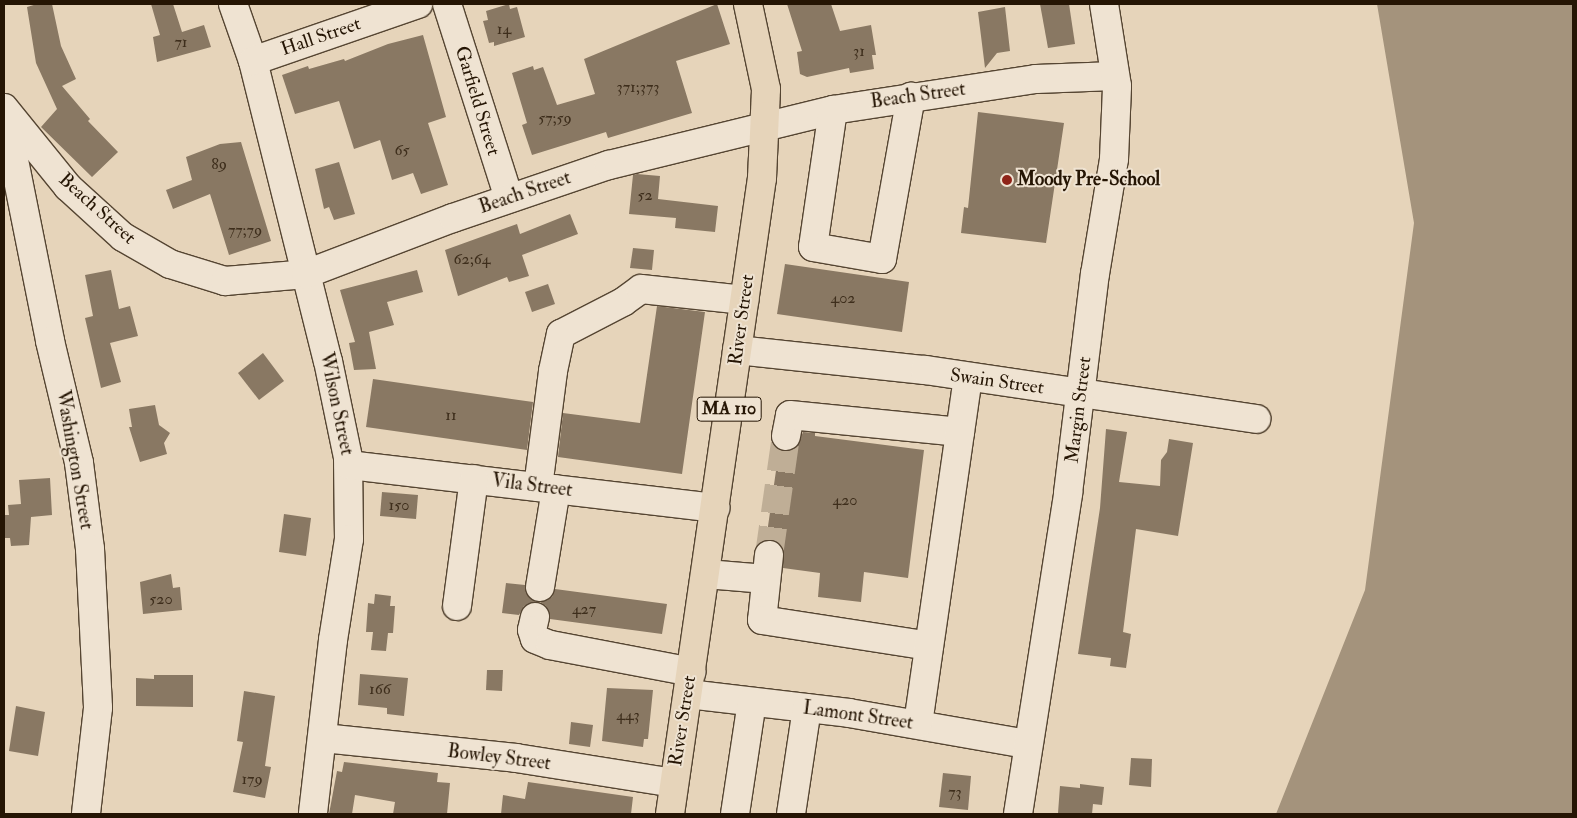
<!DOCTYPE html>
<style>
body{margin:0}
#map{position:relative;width:1577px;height:818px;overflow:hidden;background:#e6d4ba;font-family:"IM FELL Double Pica",serif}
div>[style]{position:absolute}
.water>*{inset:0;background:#a4937c}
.building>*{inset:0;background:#897863}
.minor-tunnel>*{height:28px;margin-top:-14px;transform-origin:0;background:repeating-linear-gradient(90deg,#bfae96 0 28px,transparent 0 42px)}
.roads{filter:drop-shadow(1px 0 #554532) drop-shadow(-1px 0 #554532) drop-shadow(0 1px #554532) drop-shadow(0 -1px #554532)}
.minor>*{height:28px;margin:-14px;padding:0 14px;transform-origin:14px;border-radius:14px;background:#efe3d2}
.major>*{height:28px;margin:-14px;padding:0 14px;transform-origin:14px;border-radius:14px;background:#e6d4ba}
.dots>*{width:14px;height:14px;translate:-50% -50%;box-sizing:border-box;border:2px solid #efe3d2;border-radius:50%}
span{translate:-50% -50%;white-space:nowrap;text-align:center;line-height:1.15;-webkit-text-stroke:4px #efe3d2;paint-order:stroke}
.number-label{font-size:16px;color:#3e2e1c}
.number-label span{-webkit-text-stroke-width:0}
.shield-label span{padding:1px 4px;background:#efe3d2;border:1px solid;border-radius:4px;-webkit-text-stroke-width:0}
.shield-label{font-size:18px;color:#251504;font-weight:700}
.street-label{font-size:19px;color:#251504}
.poi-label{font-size:19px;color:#251504;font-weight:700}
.left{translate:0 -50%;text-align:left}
.frame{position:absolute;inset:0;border:5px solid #251504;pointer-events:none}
</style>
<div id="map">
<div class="water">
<div style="clip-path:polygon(1377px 4px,1573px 4px,1573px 814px,1276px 814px,1365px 590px,1414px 223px)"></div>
</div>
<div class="building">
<div style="clip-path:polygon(37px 4px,52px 4px,61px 46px,76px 79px,62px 86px,90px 119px,88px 121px,118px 152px,92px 177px,41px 127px,57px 109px,36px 63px,27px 7px)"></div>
<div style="clip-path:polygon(151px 4px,173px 4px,182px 32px,204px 25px,211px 47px,157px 62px,153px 37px,160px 35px)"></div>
<div style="clip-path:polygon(509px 4px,510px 9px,517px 7px,525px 37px,494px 46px,494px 42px,489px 43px,483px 21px,488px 20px,486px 11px)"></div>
<div style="clip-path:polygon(717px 4px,730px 44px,676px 61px,692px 113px,608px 138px,606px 132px,532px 155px,522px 125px,527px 123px,512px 73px,533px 66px,534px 70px,543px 67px,557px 105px,595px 94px,584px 59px)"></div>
<div style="clip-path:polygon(787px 4px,831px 4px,840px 31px,871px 25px,876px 55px,872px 55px,874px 69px,850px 73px,849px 68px,807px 77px,800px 74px,797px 52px,802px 51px)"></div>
<div style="clip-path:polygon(1040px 4px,1069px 4px,1075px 44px,1048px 48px)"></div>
<div style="clip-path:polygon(1005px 7px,1010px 51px,997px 53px,985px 68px,978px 12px)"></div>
<div style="clip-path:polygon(423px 35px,446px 117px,428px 123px,448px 185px,421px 194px,413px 173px,392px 180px,380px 140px,354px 149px,339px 101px,295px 114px,282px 75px,308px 66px,309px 69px,344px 59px,345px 61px,388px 44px)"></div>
<div style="clip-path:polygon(978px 112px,1064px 123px,1046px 243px,961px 233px,964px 207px,968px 208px)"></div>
<div style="clip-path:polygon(241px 142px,271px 241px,229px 255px,210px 194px,173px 209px,166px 190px,192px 180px,186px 157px,220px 144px)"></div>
<div style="clip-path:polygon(339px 162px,355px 214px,334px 220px,329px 207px,324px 209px,315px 169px)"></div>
<div style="clip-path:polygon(637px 174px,660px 176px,658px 199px,718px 206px,715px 232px,675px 228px,676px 218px,629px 214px,633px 175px)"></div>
<div style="clip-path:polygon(570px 214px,578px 234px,522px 255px,529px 276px,509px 282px,507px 277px,458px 296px,445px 250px,517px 224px,520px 234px)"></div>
<div style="clip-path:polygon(633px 248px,654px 250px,652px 270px,630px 268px)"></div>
<div style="clip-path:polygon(785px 264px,909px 282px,902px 332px,777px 314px)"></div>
<div style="clip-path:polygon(111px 270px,119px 309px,130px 306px,138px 336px,110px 343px,121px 382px,101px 388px,85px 318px,93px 316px,85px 275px)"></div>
<div style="clip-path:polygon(417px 270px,423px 292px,387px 302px,394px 325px,369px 332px,376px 369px,354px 370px,349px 343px,355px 342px,340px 290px)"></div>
<div style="clip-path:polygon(548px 284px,555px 304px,532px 312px,525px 292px)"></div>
<div style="clip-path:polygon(657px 306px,705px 312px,682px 474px,558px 457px,563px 413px,640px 423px)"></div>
<div style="clip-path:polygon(263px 353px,284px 381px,259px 400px,238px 373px)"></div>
<div style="clip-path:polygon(373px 379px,533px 402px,527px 450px,366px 427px)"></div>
<div style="clip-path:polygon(155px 405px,159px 425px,170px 433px,164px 443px,167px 454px,140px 462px,129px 427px,132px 427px,129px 409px)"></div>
<div style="clip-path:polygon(1106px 429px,1127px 432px,1119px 482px,1160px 486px,1161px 460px,1167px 452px,1169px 439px,1193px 443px,1178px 536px,1136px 529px,1123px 632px,1131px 634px,1126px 668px,1110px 666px,1111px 658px,1078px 654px,1100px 508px)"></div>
<div style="clip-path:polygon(803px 432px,815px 433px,815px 436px,924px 450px,908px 578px,864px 572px,861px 602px,818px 597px,820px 573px,783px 568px,783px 548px,778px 542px,766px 540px,779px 450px,791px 451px,797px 447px)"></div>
<div style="clip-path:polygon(50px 478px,52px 515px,31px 517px,29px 545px,11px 546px,10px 538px,4px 538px,4px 515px,9px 515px,8px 505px,21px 504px,19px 480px)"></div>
<div style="clip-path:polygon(382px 492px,418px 495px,416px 519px,380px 516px)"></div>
<div style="clip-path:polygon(284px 514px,311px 518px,306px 556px,279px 552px)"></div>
<div style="clip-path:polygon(171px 574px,173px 588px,180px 587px,182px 610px,143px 614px,140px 582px)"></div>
<div style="clip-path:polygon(506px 583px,525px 585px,526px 593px,536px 602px,524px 606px,519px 615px,502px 613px)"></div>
<div style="clip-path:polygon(555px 589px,667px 604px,662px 634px,550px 619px,546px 606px,540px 602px,552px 597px)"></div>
<div style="clip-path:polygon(375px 594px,391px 596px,390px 606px,395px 606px,393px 633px,388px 633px,386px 651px,371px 650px,373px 632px,366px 632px,368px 603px,374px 604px)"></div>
<div style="clip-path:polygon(487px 670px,503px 670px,502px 691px,486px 690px)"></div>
<div style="clip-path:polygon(360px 674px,408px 678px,404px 716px,387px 714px,387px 708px,358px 705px)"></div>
<div style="clip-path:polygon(154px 675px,193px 675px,193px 707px,136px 706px,136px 678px,154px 679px)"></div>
<div style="clip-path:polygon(607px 688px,653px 690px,648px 739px,644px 739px,643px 747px,602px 741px)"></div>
<div style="clip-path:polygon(244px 691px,275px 696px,265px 766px,271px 767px,265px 798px,233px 792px,243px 742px,237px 741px)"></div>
<div style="clip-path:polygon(16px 706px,45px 712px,38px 756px,9px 751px)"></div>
<div style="clip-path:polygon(571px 722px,593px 725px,590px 747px,569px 744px)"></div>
<div style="clip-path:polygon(1131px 758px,1152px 759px,1151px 787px,1129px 785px)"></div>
<div style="clip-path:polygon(344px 762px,438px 773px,437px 782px,450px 783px,447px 814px,393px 814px,395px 802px,355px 795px,352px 814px,329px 814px,337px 771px,342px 772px)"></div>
<div style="clip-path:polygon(943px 773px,971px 776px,968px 810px,939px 807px)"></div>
<div style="clip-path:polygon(528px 782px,633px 797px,631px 814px,501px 814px,503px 795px,525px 799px)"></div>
<div style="clip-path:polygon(1080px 784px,1104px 787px,1102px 805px,1093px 804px,1092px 814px,1058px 813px,1060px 786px,1080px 788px)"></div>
</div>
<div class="minor-tunnel">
<div style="left:769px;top:555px;width:120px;rotate:-81.9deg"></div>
</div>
<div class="roads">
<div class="minor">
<div style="left:233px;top:4px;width:60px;rotate:70.7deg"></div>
<div style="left:253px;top:61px;width:309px;rotate:76deg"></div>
<div style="left:328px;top:361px;width:99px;rotate:78.3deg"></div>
<div style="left:348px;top:458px;width:81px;rotate:89.3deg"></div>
<div style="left:349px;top:539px;width:102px;rotate:99deg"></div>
<div style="left:333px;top:640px;width:175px;rotate:96.6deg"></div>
<div style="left:447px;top:4px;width:204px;rotate:72.3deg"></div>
<div style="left:253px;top:61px;width:175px;rotate:-19.1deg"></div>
<div style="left:4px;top:108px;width:102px;rotate:51deg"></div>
<div style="left:68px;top:187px;width:74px;rotate:42.3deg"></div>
<div style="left:123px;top:237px;width:54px;rotate:29.9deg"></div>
<div style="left:170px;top:264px;width:58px;rotate:17.2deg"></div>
<div style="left:225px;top:281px;width:81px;rotate:-4.9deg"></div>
<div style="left:306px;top:274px;width:157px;rotate:-20.9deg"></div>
<div style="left:453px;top:218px;width:165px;rotate:-18.8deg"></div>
<div style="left:609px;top:165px;width:231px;rotate:-13.8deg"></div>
<div style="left:833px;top:110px;width:205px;rotate:-8.7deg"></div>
<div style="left:1036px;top:79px;width:79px;rotate:-2.2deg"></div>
<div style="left:4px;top:110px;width:236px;rotate:78.7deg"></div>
<div style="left:50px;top:341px;width:125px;rotate:76.6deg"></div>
<div style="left:79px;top:463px;width:87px;rotate:82.7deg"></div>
<div style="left:90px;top:549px;width:159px;rotate:87.1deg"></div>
<div style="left:98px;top:708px;width:107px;rotate:96.5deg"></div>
<div style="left:833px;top:110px;width:138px;rotate:98.3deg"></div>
<div style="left:813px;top:247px;width:70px;rotate:9.9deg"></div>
<div style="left:882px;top:259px;width:165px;rotate:-79.9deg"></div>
<div style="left:737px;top:350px;width:189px;rotate:6.1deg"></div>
<div style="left:925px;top:370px;width:335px;rotate:8.4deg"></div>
<div style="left:786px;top:436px;width:21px;rotate:-79deg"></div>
<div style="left:790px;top:415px;width:171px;rotate:5.7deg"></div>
<div style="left:349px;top:465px;width:369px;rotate:6.7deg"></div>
<div style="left:538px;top:487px;width:117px;rotate:-82.6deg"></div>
<div style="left:553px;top:371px;width:38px;rotate:-78deg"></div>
<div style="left:561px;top:334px;width:70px;rotate:-27.3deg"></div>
<div style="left:623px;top:302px;width:22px;rotate:-36deg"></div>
<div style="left:641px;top:289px;width:104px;rotate:6.1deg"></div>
<div style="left:769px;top:555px;width:65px;rotate:96.1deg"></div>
<div style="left:762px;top:620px;width:169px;rotate:8.8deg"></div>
<div style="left:706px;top:574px;width:60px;rotate:4.8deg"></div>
<div style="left:540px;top:587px;width:99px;rotate:-80.7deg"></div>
<div style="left:457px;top:606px;width:128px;rotate:-82.4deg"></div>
<div style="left:535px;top:617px;width:13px;rotate:103deg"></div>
<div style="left:532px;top:630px;width:9px;rotate:72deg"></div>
<div style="left:535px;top:639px;width:16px;rotate:22deg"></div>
<div style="left:550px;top:645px;width:144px;rotate:10.8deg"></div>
<div style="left:688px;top:694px;width:162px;rotate:6.7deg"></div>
<div style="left:849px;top:713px;width:181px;rotate:9.9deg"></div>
<div style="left:918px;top:724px;width:350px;rotate:-81.8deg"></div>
<div style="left:323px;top:738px;width:194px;rotate:5.9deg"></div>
<div style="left:516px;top:758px;width:160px;rotate:9deg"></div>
<div style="left:735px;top:814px;width:113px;rotate:-81.4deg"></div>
<div style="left:791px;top:814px;width:107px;rotate:-81.4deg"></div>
<div style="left:1018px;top:814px;width:325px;rotate:-81.1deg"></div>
<div style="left:1068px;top:493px;width:221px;rotate:-83deg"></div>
<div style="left:1095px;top:274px;width:117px;rotate:-80.6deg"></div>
<div style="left:1114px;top:159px;width:73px;rotate:-87.6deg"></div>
<div style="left:1117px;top:86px;width:83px;rotate:-99deg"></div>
</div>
<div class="major">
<div style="left:670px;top:814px;width:643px;rotate:-81.77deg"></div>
<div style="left:762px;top:178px;width:89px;rotate:-87.4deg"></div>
<div style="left:766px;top:89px;width:87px;rotate:-102deg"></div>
</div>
</div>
<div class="dots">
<div style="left:1007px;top:180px;background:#8f2418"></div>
</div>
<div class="number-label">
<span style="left:504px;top:29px">14</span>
<span style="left:181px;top:42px">71</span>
<span style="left:859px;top:51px">31</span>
<span style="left:638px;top:87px">371;373</span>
<span style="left:555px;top:118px">57;59</span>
<span style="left:402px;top:150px">65</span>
<span style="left:219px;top:164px">89</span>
<span style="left:645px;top:195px">52</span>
<span style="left:245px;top:230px">77;79</span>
<span style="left:472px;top:259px">62;64</span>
<span style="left:843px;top:298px">402</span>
<span style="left:451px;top:415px">11</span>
<span style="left:845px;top:500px">420</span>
<span style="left:399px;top:505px">150</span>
<span style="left:161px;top:599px">520</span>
<span style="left:584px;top:609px">427</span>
<span style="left:380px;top:689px">166</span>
<span style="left:628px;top:715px">443</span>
<span style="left:252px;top:779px">179</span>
<span style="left:955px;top:792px">73</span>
</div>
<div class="shield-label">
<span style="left:729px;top:409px">MA 110</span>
</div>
<div class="street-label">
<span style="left:321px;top:37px;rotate:-19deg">Hall Street</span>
<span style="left:918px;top:96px;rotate:-8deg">Beach Street</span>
<span style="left:477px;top:101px;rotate:73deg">Garfield Street</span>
<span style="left:525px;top:193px;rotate:-19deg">Beach Street</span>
<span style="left:97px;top:209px;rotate:42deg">Beach Street</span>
<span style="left:742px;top:320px;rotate:-82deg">River Street</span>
<span style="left:997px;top:382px;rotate:8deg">Swain Street</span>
<span style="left:336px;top:404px;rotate:78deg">Wilson Street</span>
<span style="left:1079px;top:410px;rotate:-83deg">Margin Street</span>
<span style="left:74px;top:460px;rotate:80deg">Washington Street</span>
<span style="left:532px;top:486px;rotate:7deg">Vila Street</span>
<span style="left:858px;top:716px;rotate:8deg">Lamont Street</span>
<span style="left:683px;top:721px;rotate:-81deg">River Street</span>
<span style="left:499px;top:758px;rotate:7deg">Bowley Street</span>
</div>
<div class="poi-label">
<span class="left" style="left:1017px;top:180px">Moody Pre-School</span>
</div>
<div class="frame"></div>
</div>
